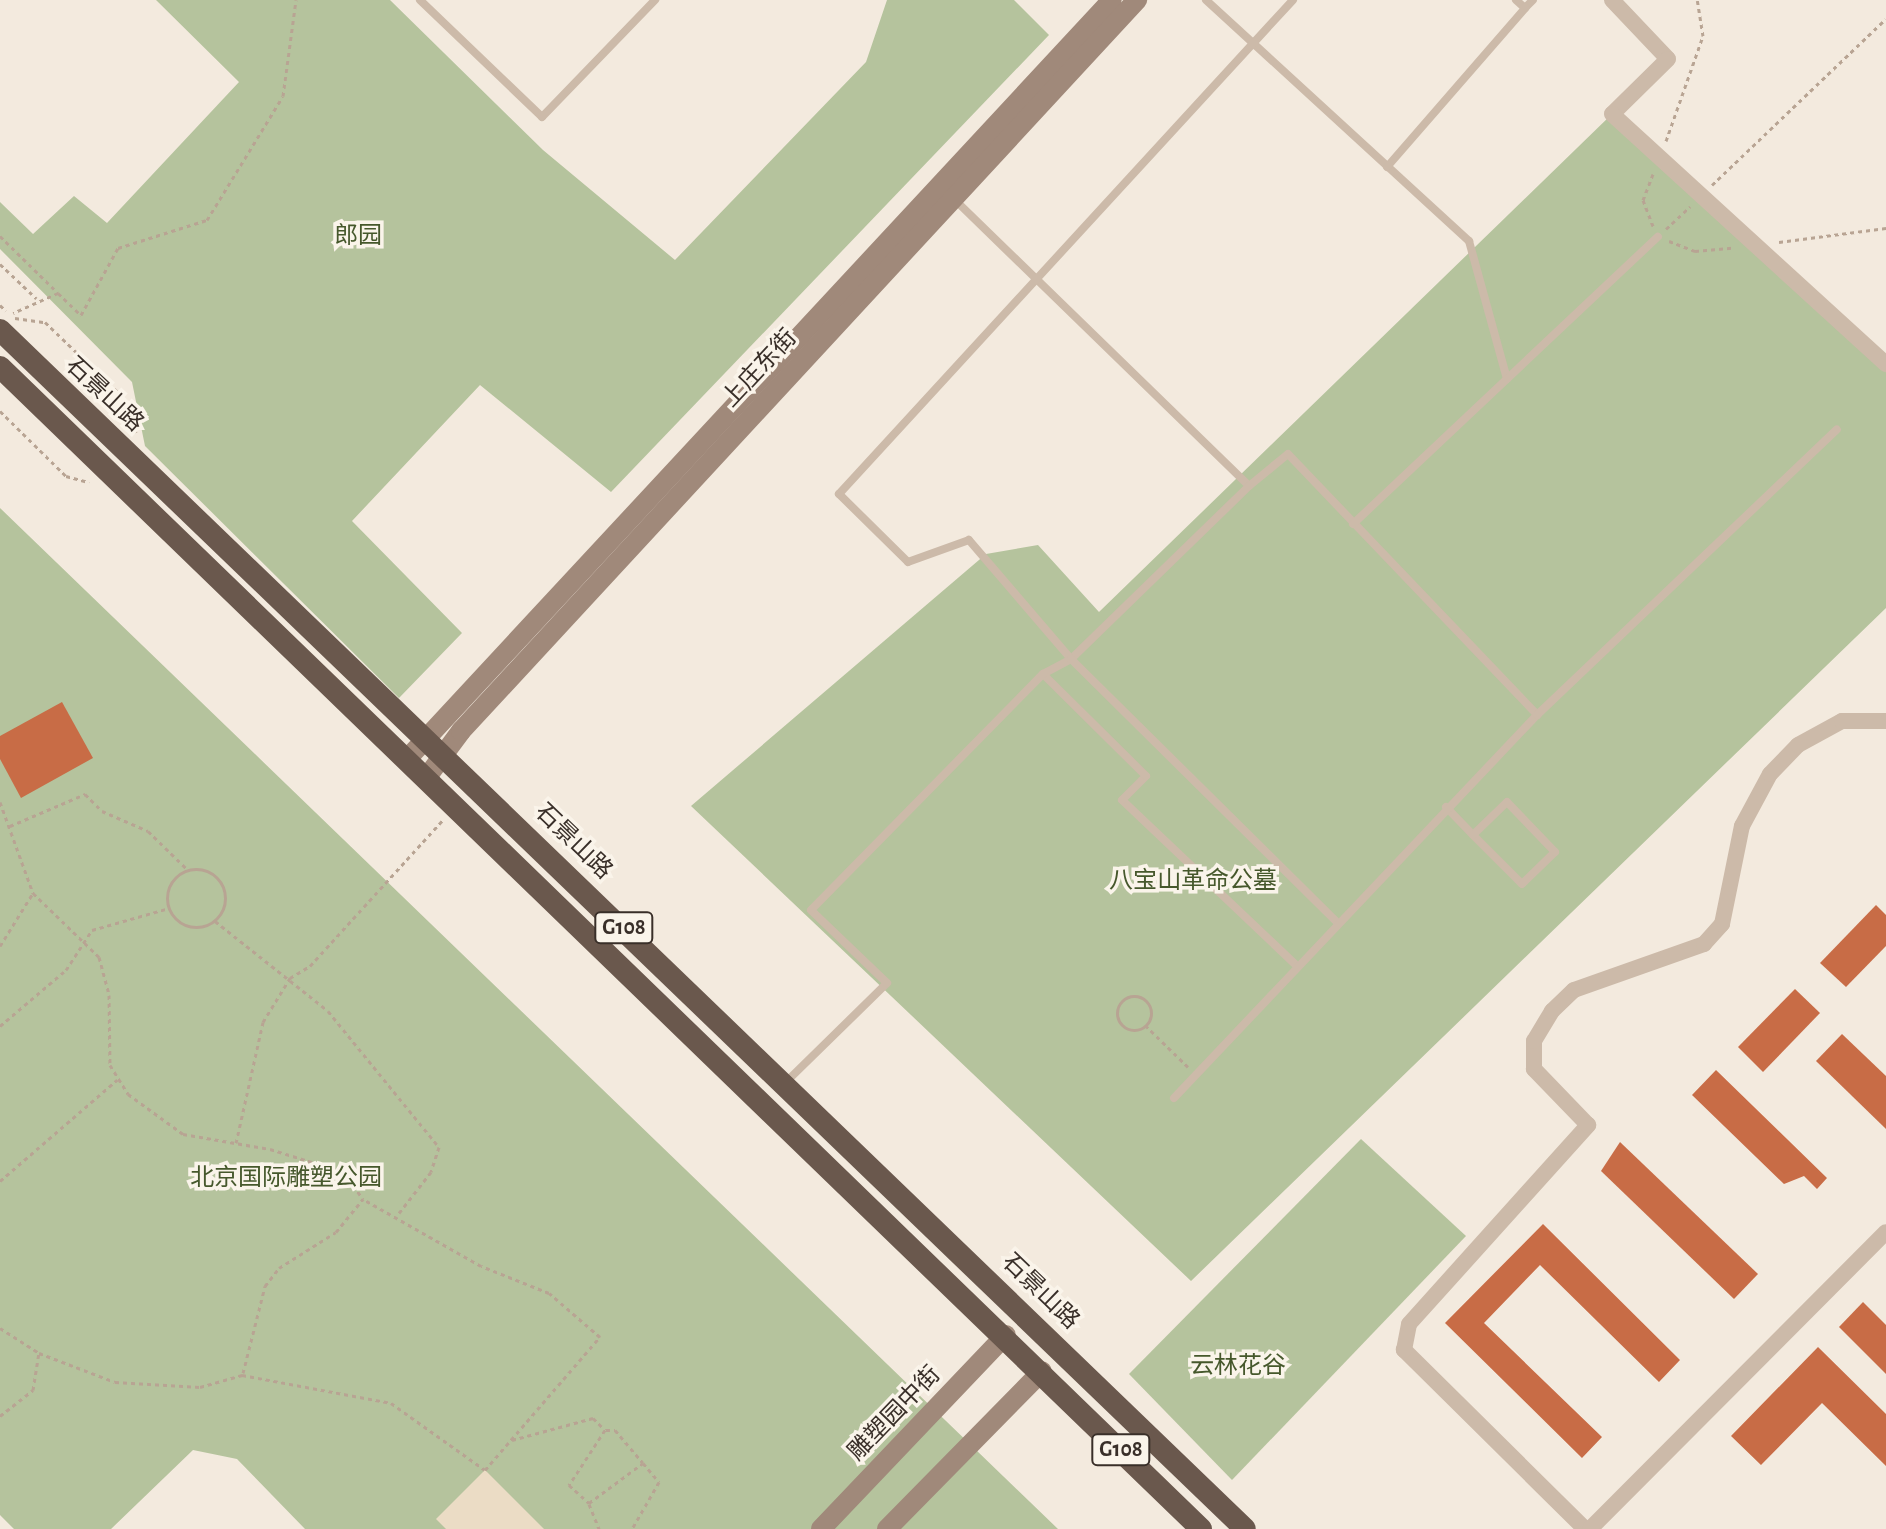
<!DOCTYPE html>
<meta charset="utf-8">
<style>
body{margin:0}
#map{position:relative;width:1886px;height:1529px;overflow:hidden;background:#f3eade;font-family:"Alegreya Sans","Noto Sans SC",sans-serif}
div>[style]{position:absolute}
.green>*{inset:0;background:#b5c39d}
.plaza>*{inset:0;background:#ebdcc5}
.building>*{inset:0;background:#c86c46}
.path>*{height:3px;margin-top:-1.5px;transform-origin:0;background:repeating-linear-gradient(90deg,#b8a493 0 4px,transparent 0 8px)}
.path>.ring{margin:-1.5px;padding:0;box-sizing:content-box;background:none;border:3px solid #b8a493;border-radius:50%}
.service>*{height:8px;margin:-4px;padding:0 4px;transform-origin:4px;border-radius:4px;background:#ccbaa9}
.minor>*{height:16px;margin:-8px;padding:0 8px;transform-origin:8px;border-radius:8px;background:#ccbaa9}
.secondary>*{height:20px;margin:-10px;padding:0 10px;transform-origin:10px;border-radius:10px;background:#a0897a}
.trunk>*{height:22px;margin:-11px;padding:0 11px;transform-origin:11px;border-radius:11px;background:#6a584d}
span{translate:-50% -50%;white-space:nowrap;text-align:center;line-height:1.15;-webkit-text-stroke:7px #faf4ea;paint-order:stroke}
.shield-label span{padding:2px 6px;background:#faf4ea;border:2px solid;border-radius:6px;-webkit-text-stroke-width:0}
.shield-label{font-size:22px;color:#392f29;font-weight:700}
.park-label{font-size:24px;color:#46582c}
.street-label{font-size:24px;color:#392f29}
</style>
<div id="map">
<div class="green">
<div style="clip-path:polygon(156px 0,390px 0,543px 150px,675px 260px,866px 62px,887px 0,1014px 0,1049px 35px,611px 492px,480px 385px,352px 521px,462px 633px,399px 698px,145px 446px,132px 382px,0 249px,0 202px,33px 234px,74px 196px,107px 223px,239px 82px)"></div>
<div style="clip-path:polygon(1612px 114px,1886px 364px,1886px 608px,1191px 1281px,691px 806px,986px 554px,1038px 545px,1099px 612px)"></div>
<div style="clip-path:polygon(0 508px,1058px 1529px,305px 1529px,237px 1459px,193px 1450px,111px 1529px,14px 1529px,0 1515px)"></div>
<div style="clip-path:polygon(1361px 1139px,1466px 1236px,1232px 1480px,1129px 1374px)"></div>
</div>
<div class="plaza">
<div style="clip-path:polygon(485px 1470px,544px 1529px,446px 1529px,436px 1519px)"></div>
</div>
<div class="building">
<div style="clip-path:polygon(62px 702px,93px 758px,21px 798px,0 759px,0 736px)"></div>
<div style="clip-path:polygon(1876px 905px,1886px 915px,1886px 946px,1846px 987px,1820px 963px)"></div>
<div style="clip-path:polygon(1795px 989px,1820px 1013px,1763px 1072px,1738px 1047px)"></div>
<div style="clip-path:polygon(1842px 1034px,1886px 1076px,1886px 1129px,1816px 1061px)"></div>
<div style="clip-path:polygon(1716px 1070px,1827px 1178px,1817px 1189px,1804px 1176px,1784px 1184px,1692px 1095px)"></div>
<div style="clip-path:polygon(1620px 1142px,1758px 1274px,1734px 1299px,1601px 1171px)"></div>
<div style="clip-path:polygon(1543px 1224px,1680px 1360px,1659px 1382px,1540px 1265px,1484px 1323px,1602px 1437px,1582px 1458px,1445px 1323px)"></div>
<div style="clip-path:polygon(1863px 1302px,1886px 1325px,1886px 1374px,1839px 1327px)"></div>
<div style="clip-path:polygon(1818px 1347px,1886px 1414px,1886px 1466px,1822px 1403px,1761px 1465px,1731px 1436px)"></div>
</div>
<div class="path">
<div style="left:1666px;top:141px;width:111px;rotate:-70.6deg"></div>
<div style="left:1703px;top:36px;width:36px;rotate:-99deg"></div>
<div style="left:1653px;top:174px;width:28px;rotate:111deg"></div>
<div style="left:1643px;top:200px;width:28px;rotate:69deg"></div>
<div style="left:1712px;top:185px;width:240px;rotate:-43.7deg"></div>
<div style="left:1666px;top:229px;width:33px;rotate:-43deg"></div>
<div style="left:0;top:236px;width:81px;rotate:44.5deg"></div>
<div style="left:58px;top:293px;width:49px;rotate:156deg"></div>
<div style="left:1669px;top:241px;width:28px;rotate:21deg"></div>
<div style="left:1695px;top:251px;width:37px;rotate:-5deg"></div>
<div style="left:1779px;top:242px;width:108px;rotate:-7.5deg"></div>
<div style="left:0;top:264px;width:50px;rotate:43.4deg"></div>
<div style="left:58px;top:293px;width:32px;rotate:44deg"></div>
<div style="left:81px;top:315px;width:77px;rotate:-61.1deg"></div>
<div style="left:118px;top:248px;width:93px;rotate:-17.5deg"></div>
<div style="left:207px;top:220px;width:145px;rotate:-58.5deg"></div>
<div style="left:283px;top:96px;width:97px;rotate:-82.3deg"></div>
<div style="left:0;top:305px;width:8px;rotate:45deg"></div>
<div style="left:15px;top:318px;width:30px;rotate:8deg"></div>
<div style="left:45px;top:322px;width:112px;rotate:43.9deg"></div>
<div style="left:126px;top:400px;width:34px;rotate:73deg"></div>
<div style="left:0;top:411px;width:93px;rotate:44.6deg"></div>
<div style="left:66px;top:476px;width:24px;rotate:15deg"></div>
<div style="left:0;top:802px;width:97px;rotate:70.1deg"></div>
<div style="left:33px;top:893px;width:92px;rotate:44.1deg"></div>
<div style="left:99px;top:957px;width:39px;rotate:75deg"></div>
<div style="left:109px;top:995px;width:70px;rotate:89.2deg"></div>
<div style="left:110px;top:1065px;width:34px;rotate:58deg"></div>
<div style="left:128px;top:1094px;width:68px;rotate:36deg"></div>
<div style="left:183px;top:1134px;width:88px;rotate:9.8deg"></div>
<div style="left:270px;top:1149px;width:77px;rotate:17.3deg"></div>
<div style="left:344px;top:1172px;width:33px;rotate:55deg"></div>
<div style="left:10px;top:826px;width:82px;rotate:-23.1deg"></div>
<div style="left:85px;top:794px;width:24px;rotate:45deg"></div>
<div style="left:102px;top:811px;width:50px;rotate:23.5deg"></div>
<div style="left:148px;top:831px;width:56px;rotate:44.3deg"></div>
<div class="ring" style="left:167px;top:869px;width:55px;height:55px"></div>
<div style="left:215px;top:921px;width:144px;rotate:38.5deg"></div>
<div style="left:328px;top:1011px;width:176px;rotate:50.8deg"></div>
<div style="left:439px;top:1147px;width:26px;rotate:108deg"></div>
<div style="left:431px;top:1172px;width:52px;rotate:128deg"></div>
<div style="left:0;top:946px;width:62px;rotate:-58.1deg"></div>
<div class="ring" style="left:1117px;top:996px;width:31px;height:31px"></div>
<div style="left:1145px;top:1025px;width:60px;rotate:44.3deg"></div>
<div style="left:0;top:1026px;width:87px;rotate:-40.3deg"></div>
<div style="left:66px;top:970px;width:48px;rotate:-57deg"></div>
<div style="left:92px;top:930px;width:80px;rotate:-15.9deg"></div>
<div style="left:236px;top:1143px;width:124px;rotate:-77.4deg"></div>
<div style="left:263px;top:1022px;width:52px;rotate:-58.5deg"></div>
<div style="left:290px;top:978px;width:23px;rotate:-31deg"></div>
<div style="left:310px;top:966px;width:197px;rotate:-47.7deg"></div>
<div style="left:0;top:1181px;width:155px;rotate:-40.8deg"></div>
<div style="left:0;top:1328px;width:46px;rotate:32.7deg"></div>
<div style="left:39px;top:1353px;width:81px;rotate:20.9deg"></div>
<div style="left:115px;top:1382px;width:85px;rotate:3.4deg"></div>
<div style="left:200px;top:1387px;width:44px;rotate:-15.9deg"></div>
<div style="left:242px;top:1375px;width:152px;rotate:10.6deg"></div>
<div style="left:391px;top:1403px;width:115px;rotate:35.5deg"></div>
<div style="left:485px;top:1470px;width:176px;rotate:-49.2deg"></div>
<div style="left:600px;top:1337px;width:67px;rotate:-139.2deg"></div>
<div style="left:549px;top:1293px;width:73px;rotate:-158.3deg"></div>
<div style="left:481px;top:1266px;width:136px;rotate:-150.4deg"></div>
<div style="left:243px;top:1373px;width:90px;rotate:-75.8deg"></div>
<div style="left:265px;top:1286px;width:23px;rotate:-52deg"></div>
<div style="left:279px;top:1268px;width:67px;rotate:-32.3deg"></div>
<div style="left:336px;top:1232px;width:43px;rotate:-50.7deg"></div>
<div style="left:0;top:1416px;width:42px;rotate:-38.2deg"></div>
<div style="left:33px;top:1390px;width:37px;rotate:-81deg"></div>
<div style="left:606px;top:1430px;width:9px"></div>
<div style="left:615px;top:1430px;width:43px;rotate:49.7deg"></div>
<div style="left:512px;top:1440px;width:84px;rotate:-15.2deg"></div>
<div style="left:593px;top:1418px;width:17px;rotate:45deg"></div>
<div style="left:605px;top:1430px;width:66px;rotate:123.2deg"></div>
<div style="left:569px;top:1485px;width:27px;rotate:42deg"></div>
<div style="left:589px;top:1503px;width:67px;rotate:-36.5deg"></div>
<div style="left:643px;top:1463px;width:25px;rotate:50deg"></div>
<div style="left:659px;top:1482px;width:54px;rotate:119.9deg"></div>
<div style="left:589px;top:1504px;width:27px;rotate:68deg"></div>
</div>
<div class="service">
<div style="left:420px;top:0;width:169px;rotate:43.8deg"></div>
<div style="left:542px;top:117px;width:163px;rotate:-46deg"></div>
<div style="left:1206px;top:0;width:357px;rotate:42.5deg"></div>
<div style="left:1469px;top:241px;width:143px;rotate:74.6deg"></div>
<div style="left:1516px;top:0;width:12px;rotate:42deg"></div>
<div style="left:1525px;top:8px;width:11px;rotate:-45deg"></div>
<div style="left:1387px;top:167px;width:211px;rotate:-49deg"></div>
<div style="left:953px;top:198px;width:413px;rotate:44.2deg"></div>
<div style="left:1249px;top:486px;width:50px;rotate:-39.4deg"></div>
<div style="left:1288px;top:454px;width:361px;rotate:46.3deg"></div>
<div style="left:1249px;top:486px;width:248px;rotate:135.8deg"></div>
<div style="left:1071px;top:659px;width:157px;rotate:-130.6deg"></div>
<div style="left:969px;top:540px;width:65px;rotate:160.2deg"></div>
<div style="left:908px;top:562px;width:97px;rotate:-135.4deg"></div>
<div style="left:839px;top:494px;width:671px;rotate:-47.42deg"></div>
<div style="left:1353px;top:524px;width:419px;rotate:-43.3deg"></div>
<div style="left:1446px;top:807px;width:39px;rotate:46deg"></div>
<div style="left:1473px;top:835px;width:69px;rotate:45deg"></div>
<div style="left:1522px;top:884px;width:46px;rotate:-44.1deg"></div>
<div style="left:1555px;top:852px;width:69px;rotate:-133.8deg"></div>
<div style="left:1507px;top:802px;width:47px;rotate:135.9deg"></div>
<div style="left:1297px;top:966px;width:241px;rotate:-136.5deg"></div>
<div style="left:1122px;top:800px;width:34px;rotate:-45deg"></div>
<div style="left:1146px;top:776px;width:145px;rotate:-135.3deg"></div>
<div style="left:1043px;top:674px;width:32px;rotate:-28deg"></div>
<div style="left:1071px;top:659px;width:375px;rotate:44.7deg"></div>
<div style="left:785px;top:1083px;width:143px;rotate:-44.4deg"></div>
<div style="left:887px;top:983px;width:105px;rotate:-136.2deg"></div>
<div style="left:811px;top:910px;width:331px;rotate:-45.5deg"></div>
<div style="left:1174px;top:1098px;width:528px;rotate:-46.54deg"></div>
<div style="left:1537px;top:715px;width:414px;rotate:-43.6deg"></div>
</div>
<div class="minor">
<div style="left:1612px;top:0;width:81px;rotate:46.5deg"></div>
<div style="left:1668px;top:59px;width:78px;rotate:135.5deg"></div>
<div style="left:1612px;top:114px;width:371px;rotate:42.4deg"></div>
<div style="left:1585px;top:1529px;width:255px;rotate:-135.3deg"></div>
<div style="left:1404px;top:1350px;width:26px;rotate:-79deg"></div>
<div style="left:1409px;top:1324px;width:268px;rotate:-48deg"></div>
<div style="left:1588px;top:1125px;width:78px;rotate:-134deg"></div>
<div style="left:1534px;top:1069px;width:28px;rotate:-90deg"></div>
<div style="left:1534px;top:1041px;width:35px;rotate:-59deg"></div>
<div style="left:1552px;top:1011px;width:30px;rotate:-44deg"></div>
<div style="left:1574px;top:990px;width:138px;rotate:-19.5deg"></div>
<div style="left:1704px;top:944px;width:27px;rotate:-48deg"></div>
<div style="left:1722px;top:924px;width:100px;rotate:-78.5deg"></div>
<div style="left:1742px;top:826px;width:59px;rotate:-61.7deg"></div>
<div style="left:1770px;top:774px;width:40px;rotate:-46deg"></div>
<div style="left:1798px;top:745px;width:50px;rotate:-28.6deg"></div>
<div style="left:1842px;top:721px;width:44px"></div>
<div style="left:1590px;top:1529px;width:419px;rotate:-45.1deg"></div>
</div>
<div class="secondary">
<div style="left:408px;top:758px;width:1034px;rotate:-47.12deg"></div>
<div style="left:427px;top:777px;width:57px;rotate:-53.5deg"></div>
<div style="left:461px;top:731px;width:996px;rotate:-47.24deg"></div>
<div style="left:821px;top:1529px;width:268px;rotate:-46.4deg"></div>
<div style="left:887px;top:1529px;width:221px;rotate:-45.5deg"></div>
</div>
<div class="trunk">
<div style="left:0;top:330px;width:1728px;rotate:43.92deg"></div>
<div style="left:0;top:367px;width:1671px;rotate:44.05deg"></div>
</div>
<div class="shield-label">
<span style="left:624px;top:928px">G108</span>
<span style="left:1121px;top:1450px">G108</span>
</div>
<div class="park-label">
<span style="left:358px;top:237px">郎园</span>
<span style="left:1193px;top:882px">八宝山革命公墓</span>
<span style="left:286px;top:1179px">北京国际雕塑公园</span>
<span style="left:1238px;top:1367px">云林花谷</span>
</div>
<div class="street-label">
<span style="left:760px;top:369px;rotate:-47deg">上庄东街</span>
<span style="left:104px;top:395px;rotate:43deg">石景山路</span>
<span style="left:573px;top:842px;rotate:44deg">石景山路</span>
<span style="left:1040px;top:1292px;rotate:44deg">石景山路</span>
<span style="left:895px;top:1414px;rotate:-46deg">雕塑园中街</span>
</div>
</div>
